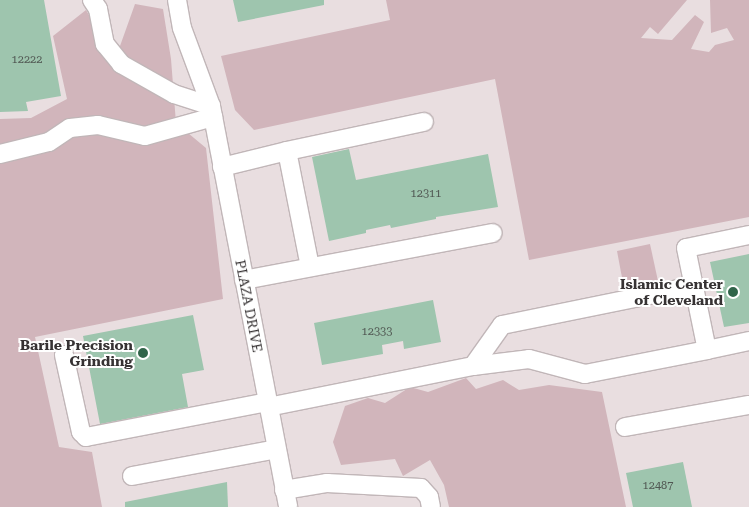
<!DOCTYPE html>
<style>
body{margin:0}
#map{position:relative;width:749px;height:507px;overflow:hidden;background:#e9dee0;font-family:"Roboto Serif",serif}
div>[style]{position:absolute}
.green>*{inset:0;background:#d1b5bb}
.building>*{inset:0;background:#9ec5ae}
.roads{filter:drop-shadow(1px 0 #c1b6b8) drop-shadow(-1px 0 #c1b6b8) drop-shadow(0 1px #c1b6b8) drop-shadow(0 -1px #c1b6b8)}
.minor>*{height:18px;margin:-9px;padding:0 9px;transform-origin:9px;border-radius:9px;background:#fff}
.dots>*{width:14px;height:14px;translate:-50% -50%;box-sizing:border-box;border:2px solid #fff;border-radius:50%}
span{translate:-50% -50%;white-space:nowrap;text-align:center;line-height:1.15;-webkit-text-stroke:4px #fff;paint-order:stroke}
.number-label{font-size:11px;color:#505752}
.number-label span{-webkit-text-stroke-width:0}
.poi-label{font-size:14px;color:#363233;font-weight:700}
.right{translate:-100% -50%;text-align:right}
.street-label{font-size:14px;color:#363233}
</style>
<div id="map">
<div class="green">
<div style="clip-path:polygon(386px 0,687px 0,658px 34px,650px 27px,641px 38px,672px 40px,695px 15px,704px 22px,691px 49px,709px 52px,715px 45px,734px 40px,727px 28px,711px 33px,710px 0,749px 0,749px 217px,529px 260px,495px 79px,254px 130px,235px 110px,221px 56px,390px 20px)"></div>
<div style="clip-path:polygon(135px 4px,163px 9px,171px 59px,176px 123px,206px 148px,223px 299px,35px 337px,59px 447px,92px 452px,102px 507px,0 507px,0 119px,31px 118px,67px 99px,53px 36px,86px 10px,115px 60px)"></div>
<div style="clip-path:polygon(650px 244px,658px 281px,624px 288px,617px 251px)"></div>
<div style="clip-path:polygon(466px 378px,476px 389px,503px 380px,519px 390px,549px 385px,602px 392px,626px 507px,449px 507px,444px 485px,430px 460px,403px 476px,395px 459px,341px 465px,333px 442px,345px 406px,368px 398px,385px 403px,410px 387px,428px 392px)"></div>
</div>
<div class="building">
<div style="clip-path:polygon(0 0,44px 0,61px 96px,26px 102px,28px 111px,0 112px)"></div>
<div style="clip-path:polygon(233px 0,324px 0,324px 5px,238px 22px)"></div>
<div style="clip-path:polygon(349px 149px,356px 180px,488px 154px,498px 207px,436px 217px,436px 219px,391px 228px,390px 225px,366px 230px,366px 233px,329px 241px,312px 157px)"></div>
<div style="clip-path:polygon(749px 254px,749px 323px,724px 327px,710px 262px)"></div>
<div style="clip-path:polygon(433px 300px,441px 342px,404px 349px,403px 341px,382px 345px,383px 354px,322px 365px,314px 323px)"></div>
<div style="clip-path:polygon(193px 315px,204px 370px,182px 374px,188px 407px,100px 424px,83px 336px)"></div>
<div style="clip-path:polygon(683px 462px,692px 507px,633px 507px,626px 473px)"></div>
<div style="clip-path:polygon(227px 482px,228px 507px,125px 507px,125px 502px)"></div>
</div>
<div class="roads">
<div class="minor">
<div style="left:92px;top:0;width:11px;rotate:56deg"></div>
<div style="left:98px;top:9px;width:36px;rotate:79deg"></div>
<div style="left:105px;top:44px;width:26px;rotate:51deg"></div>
<div style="left:121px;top:64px;width:61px;rotate:29.5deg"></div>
<div style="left:174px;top:94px;width:39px;rotate:18deg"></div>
<div style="left:177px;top:0;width:28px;rotate:80deg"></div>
<div style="left:182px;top:28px;width:83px;rotate:69.6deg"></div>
<div style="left:211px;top:106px;width:408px;rotate:79.1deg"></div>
<div style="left:0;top:154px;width:50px;rotate:-13.8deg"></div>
<div style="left:49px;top:142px;width:25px;rotate:-34deg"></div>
<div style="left:70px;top:128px;width:28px;rotate:-6deg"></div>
<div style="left:98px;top:125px;width:48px;rotate:13.2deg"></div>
<div style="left:145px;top:136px;width:71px;rotate:-15.6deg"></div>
<div style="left:222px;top:167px;width:67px;rotate:-13.8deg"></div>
<div style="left:749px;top:235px;width:64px;rotate:168.3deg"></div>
<div style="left:686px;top:248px;width:104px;rotate:78.4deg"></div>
<div style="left:707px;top:350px;width:43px;rotate:-12.1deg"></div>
<div style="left:310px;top:267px;width:118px;rotate:-101.2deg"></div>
<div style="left:287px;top:151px;width:140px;rotate:-12deg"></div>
<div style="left:244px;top:280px;width:253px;rotate:-10.7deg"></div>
<div style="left:64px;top:355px;width:79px;rotate:77.6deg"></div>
<div style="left:81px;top:432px;width:7px;rotate:45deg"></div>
<div style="left:86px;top:437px;width:185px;rotate:-10.9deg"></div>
<div style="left:473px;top:366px;width:50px;rotate:-54.7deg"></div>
<div style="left:502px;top:325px;width:196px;rotate:-11.5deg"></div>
<div style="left:268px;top:407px;width:209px;rotate:-11.3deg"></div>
<div style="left:473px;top:366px;width:56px;rotate:-7.1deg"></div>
<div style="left:529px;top:359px;width:58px;rotate:15deg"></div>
<div style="left:585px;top:374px;width:124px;rotate:-11.1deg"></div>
<div style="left:625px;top:427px;width:126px;rotate:-10.1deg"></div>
<div style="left:132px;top:476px;width:147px;rotate:-10.5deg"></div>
<div style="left:284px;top:490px;width:44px;rotate:-9.2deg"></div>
<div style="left:327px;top:483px;width:94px;rotate:3deg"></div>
<div style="left:421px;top:488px;width:12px;rotate:48deg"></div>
<div style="left:429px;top:497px;width:10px;rotate:79deg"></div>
</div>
</div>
<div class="dots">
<div style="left:733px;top:292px;background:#306449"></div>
<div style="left:143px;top:353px;background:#306449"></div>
</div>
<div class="number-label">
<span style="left:27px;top:60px">12222</span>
<span style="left:426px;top:194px">12311</span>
<span style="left:377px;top:332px">12333</span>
<span style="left:658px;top:486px">12487</span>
</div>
<div class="poi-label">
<span class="right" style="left:723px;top:292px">Islamic Center<br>of Cleveland</span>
<span class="right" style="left:133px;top:353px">Barile Precision<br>Grinding</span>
</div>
<div class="street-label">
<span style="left:249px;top:306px;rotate:79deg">PLAZA DRIVE</span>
</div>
</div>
